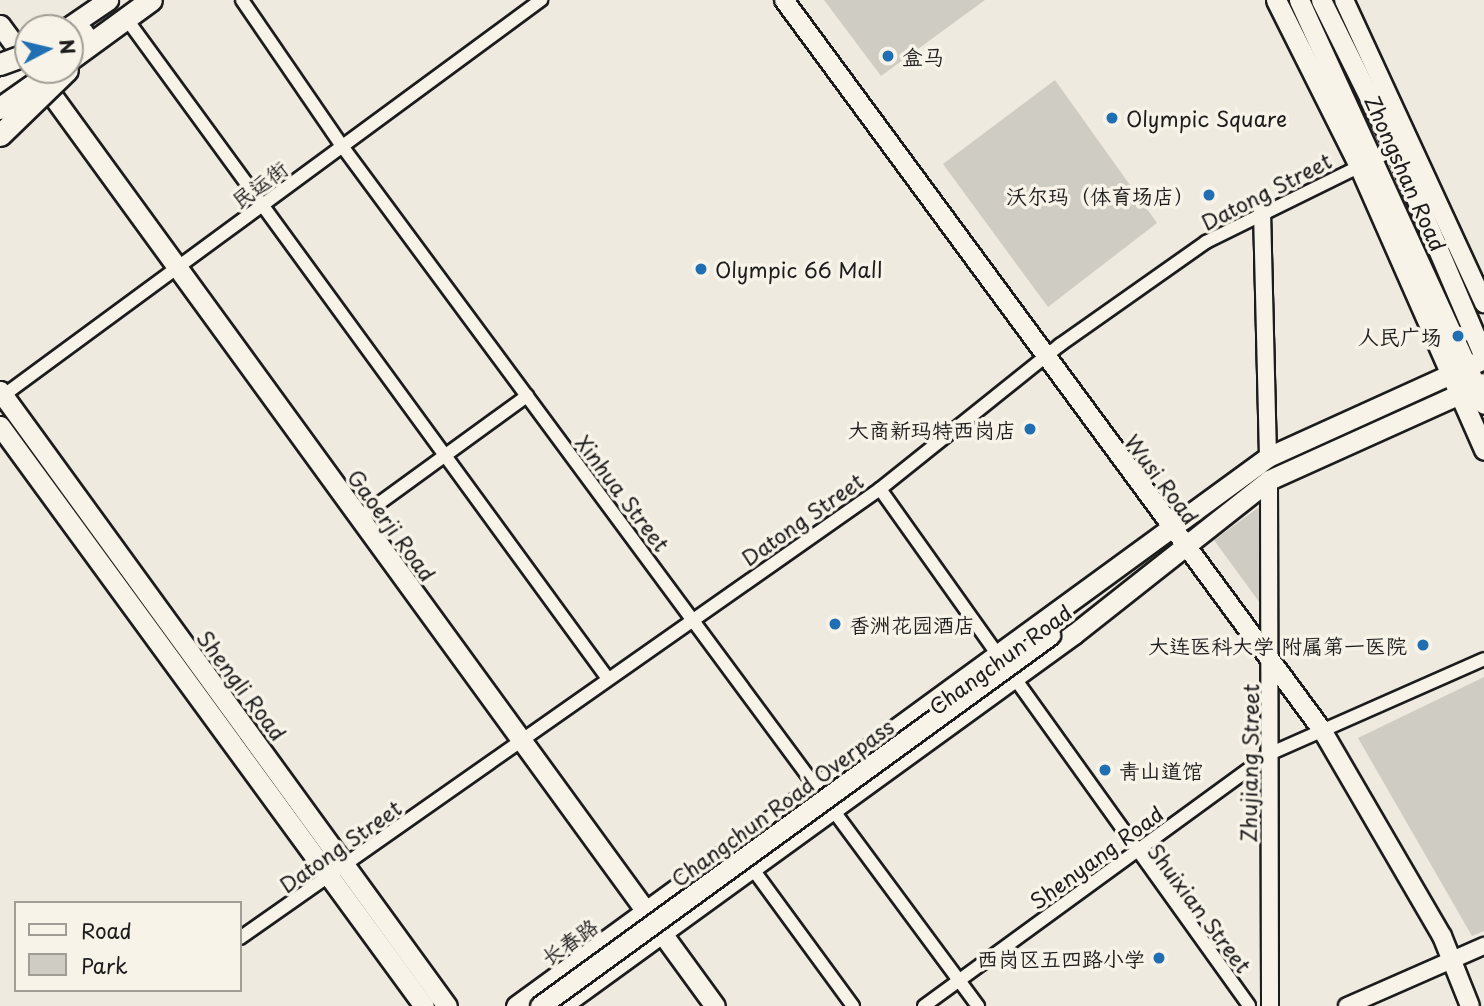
<!DOCTYPE html>
<meta charset="utf-8">
<style>
body{margin:0}
#map{position:relative;width:1484px;height:1006px;overflow:hidden;background:#eeeae0;font-family:"Playpen Sans","LXGW WenKai TC",sans-serif}
div>[style]{position:absolute}
.green>*{inset:0;background:#cfccc3}
.roads{filter:drop-shadow(2px 0 #1c1c1c) drop-shadow(-2px 0 #1c1c1c) drop-shadow(0 2px #1c1c1c) drop-shadow(0 -2px #1c1c1c)}
.minor>*{height:12px;margin:-6px;padding:0 6px;transform-origin:6px;border-radius:6px;background:#f7f3e8}
.tertiary>*{height:16px;margin:-8px;padding:0 8px;transform-origin:8px;border-radius:8px;background:#f7f3e8}
.secondary>*{height:18px;margin:-9px;padding:0 9px;transform-origin:9px;border-radius:9px;background:#f7f3e8}
.primary>*{height:19px;margin:-9.5px;padding:0 9.5px;transform-origin:9.5px;border-radius:9.5px;background:#f7f3e8}
.trunk>*{height:21px;margin:-10.5px;padding:0 10.5px;transform-origin:10.5px;border-radius:10.5px;background:#f7f3e8}
.bridges{filter:drop-shadow(2px 0 #1c1c1c) drop-shadow(-2px 0 #1c1c1c) drop-shadow(0 2px #1c1c1c) drop-shadow(0 -2px #1c1c1c)}
.primary-bridge>*{height:19px;margin:-9.5px;padding:0 9.5px;transform-origin:9.5px;border-radius:9.5px;background:#f7f3e8}
.trunk-bridge>*{height:21px;margin:-10.5px;padding:0 10.5px;transform-origin:10.5px;border-radius:10.5px;background:#f7f3e8}
.dots>*{width:19px;height:19px;translate:-50% -50%;box-sizing:border-box;border:4px solid #f7f3e8;border-radius:50%}
span{translate:-50% -50%;white-space:nowrap;text-align:center;line-height:1.15;-webkit-text-stroke:7px #f7f3e8;paint-order:stroke}
.poi-label{font-size:21px;color:#1c1c1c}
.left{translate:0 -50%;text-align:left}
.right{translate:-100% -50%;text-align:right}
.street-label{font-size:21px;color:#1c1c1c}
.legend{position:absolute;left:14px;top:901px;width:228px;height:91px;box-sizing:border-box;background:#f7f3e8;border:2px solid #9f9d96;margin:0;padding:9px 12px;list-style:none;font-size:21px;color:#1c1c1c}
.legend li{display:flex;align-items:center;gap:14px;height:35px}
.legend b{width:35px;border:2px solid #9f9d96}
.north{position:absolute;left:14px;top:14px;width:70px;height:70px;box-sizing:border-box;background:#f7f3e8;border:2px solid #9f9d96;border-radius:50%;rotate:83deg;font-size:19px;font-weight:700;line-height:28px;text-align:center;color:#1c1c1c}
.north::after{content:'';display:block;margin:auto;width:24px;height:32px;background:#1f6fb2;clip-path:polygon(50% 0,100% 100%,50% 72%,0 100%)}
</style>
<div id="map">
<div class="green">
<div style="clip-path:polygon(824px 0,985px 0,881px 76px)"></div>
<div style="clip-path:polygon(1055px 80px,1157px 223px,1048px 307px,943px 164px)"></div>
<div style="clip-path:polygon(1266px 502px,1265px 610px,1214px 540px)"></div>
<div style="clip-path:polygon(1484px 677px,1484px 931px,1472px 936px,1358px 738px)"></div>
</div>
<div class="roads">
<div class="minor">
<div style="left:242px;top:0;width:177px;rotate:55.6deg"></div>
<div style="left:342px;top:146px;width:1070px;rotate:53.52deg"></div>
<div style="left:131px;top:25px;width:809px;rotate:53.89deg"></div>
<div style="left:0;top:398px;width:672px;rotate:-36.34deg"></div>
<div style="left:880px;top:489px;width:207px;rotate:54.6deg"></div>
<div style="left:359px;top:518px;width:208px;rotate:-36deg"></div>
<div style="left:1011px;top:673px;width:409px;rotate:54.4deg"></div>
<div style="left:752px;top:868px;width:171px;rotate:53.8deg"></div>
<div style="left:240px;top:938px;width:782px;rotate:-35.05deg"></div>
<div style="left:880px;top:489px;width:231px;rotate:-38.7deg"></div>
<div style="left:1060px;top:345px;width:179px;rotate:-35.2deg"></div>
<div style="left:1206px;top:242px;width:211px;rotate:-26.2deg"></div>
<div style="left:924px;top:1006px;width:427px;rotate:-36.1deg"></div>
<div style="left:1269px;top:754px;width:235px;rotate:-23.8deg"></div>
</div>
<div class="tertiary">
<div style="left:1262px;top:211px;width:246px;rotate:88.6deg"></div>
<div style="left:1269px;top:480px;width:526px;rotate:89.89deg"></div>
<div style="left:1347px;top:1006px;width:150px;rotate:-23.7deg"></div>
</div>
<div class="secondary">
<div style="left:784px;top:0;width:907px;rotate:53.61deg"></div>
<div style="left:1322px;top:730px;width:238px;rotate:59.8deg"></div>
<div style="left:1442px;top:936px;width:75px;rotate:68.2deg"></div>
<div style="left:1344px;top:0;width:334px;rotate:65.2deg"></div>
</div>
<div class="primary">
<div style="left:1276px;top:0;width:186px;rotate:63.4deg"></div>
<div style="left:1359px;top:166px;width:310px;rotate:66.2deg"></div>
<div style="left:1299px;top:0;width:444px;rotate:65.4deg"></div>
<div style="left:1321px;top:0;width:166px;rotate:63.6deg"></div>
<div style="left:1395px;top:149px;width:226px;rotate:66.8deg"></div>
<div style="left:0;top:25px;width:47px;rotate:53.6deg"></div>
<div style="left:67px;top:28px;width:50px;rotate:-34.3deg"></div>
<div style="left:38px;top:76px;width:1150px;rotate:53.95deg"></div>
<div style="left:0;top:391px;width:760px;rotate:53.99deg"></div>
<div style="left:0;top:426px;width:718px;rotate:53.83deg"></div>
<div style="left:516px;top:1006px;width:931px;rotate:-36.13deg"></div>
<div style="left:1268px;top:457px;width:237px;rotate:-24.4deg"></div>
<div style="left:561px;top:1006px;width:634px;rotate:-35.95deg"></div>
<div style="left:1074px;top:634px;width:248px;rotate:-38.3deg"></div>
<div style="left:1269px;top:480px;width:236px;rotate:-24.3deg"></div>
</div>
<div class="trunk">
<div style="left:70px;top:38px;width:14px;rotate:-21deg"></div>
<div style="left:70px;top:59px;width:100px;rotate:-36.1deg"></div>
<div style="left:0;top:90px;width:35px;rotate:-35deg"></div>
</div>
</div>
<div class="bridges">
<div class="primary-bridge">
<div style="left:540px;top:1006px;width:631px;rotate:-36.03deg"></div>
</div>
<div class="trunk-bridge">
<div style="left:0;top:64px;width:30px;rotate:-20deg"></div>
<div style="left:0;top:108px;width:66px;rotate:-35.1deg"></div>
<div style="left:0;top:135px;width:93px;rotate:-44.1deg"></div>
</div>
</div>
<div class="dots">
<div style="left:888px;top:56px;background:#1f6fb2"></div>
<div style="left:1112px;top:118px;background:#1f6fb2"></div>
<div style="left:1209px;top:195px;background:#1f6fb2"></div>
<div style="left:701px;top:269px;background:#1f6fb2"></div>
<div style="left:1458px;top:336px;background:#1f6fb2"></div>
<div style="left:1030px;top:429px;background:#1f6fb2"></div>
<div style="left:835px;top:624px;background:#1f6fb2"></div>
<div style="left:1423px;top:645px;background:#1f6fb2"></div>
<div style="left:1105px;top:770px;background:#1f6fb2"></div>
<div style="left:1159px;top:958px;background:#1f6fb2"></div>
</div>
<div class="poi-label">
<span class="left" style="left:902px;top:56px">盒马</span>
<span class="left" style="left:1126px;top:118px">Olympic Square</span>
<span class="right" style="left:1195px;top:195px">沃尔玛（体育场店）</span>
<span class="left" style="left:715px;top:269px">Olympic 66 Mall</span>
<span class="right" style="left:1442px;top:336px">人民广场</span>
<span class="right" style="left:1016px;top:429px">大商新玛特西岗店</span>
<span class="left" style="left:849px;top:624px">香洲花园酒店</span>
<span class="right" style="left:1407px;top:645px">大连医科大学 附属第一医院</span>
<span class="left" style="left:1119px;top:770px">青山道馆</span>
<span class="right" style="left:1145px;top:958px">西岗区五四路小学</span>
</div>
<div class="street-label">
<span style="left:1406px;top:173px;rotate:66deg">Zhongshan Road</span>
<span style="left:259px;top:184px;rotate:-37deg">民运街</span>
<span style="left:1266px;top:191px;rotate:-27deg">Datong Street</span>
<span style="left:1162px;top:479px;rotate:53deg">Wusi Road</span>
<span style="left:623px;top:493px;rotate:53deg">Xinhua Street</span>
<span style="left:802px;top:519px;rotate:-35deg">Datong Street</span>
<span style="left:392px;top:525px;rotate:54deg">Gaoerji Road</span>
<span style="left:1000px;top:659px;rotate:-36deg">Changchun Road</span>
<span style="left:242px;top:685px;rotate:53deg">Shengli Road</span>
<span style="left:1249px;top:763px;rotate:-89deg">Zhujiang Street</span>
<span style="left:782px;top:802px;rotate:-36deg">Changchun Road Overpass</span>
<span style="left:340px;top:846px;rotate:-35deg">Datong Street</span>
<span style="left:1096px;top:857px;rotate:-36deg">Shenyang Road</span>
<span style="left:1200px;top:908px;rotate:53deg">Shuixian Street</span>
<span style="left:569px;top:941px;rotate:-35deg">长春路</span>
</div>
<ul class="legend">
<li><b style="height:9px;background:#f7f3e8"></b>Road</li>
<li><b style="height:19px;background:#cfccc3"></b>Park</li>
</ul>
<div class="north">N</div>
</div>
